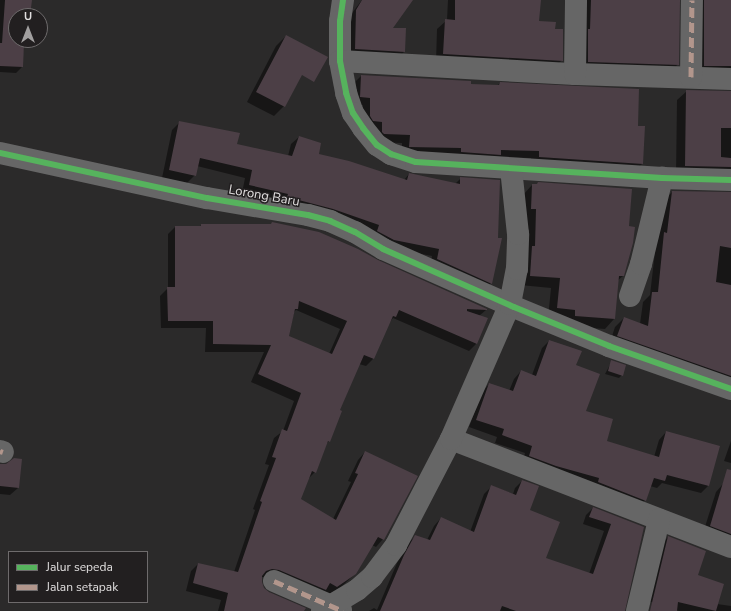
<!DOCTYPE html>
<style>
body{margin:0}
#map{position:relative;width:731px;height:611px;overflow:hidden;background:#2b2a2a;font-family:"Nunito Sans",sans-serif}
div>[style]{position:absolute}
.shadow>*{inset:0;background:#0007}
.building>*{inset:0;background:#4c3f46}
.minor>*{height:22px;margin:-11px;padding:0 11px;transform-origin:11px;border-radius:11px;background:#666}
.quiet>*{height:5px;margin-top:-2.5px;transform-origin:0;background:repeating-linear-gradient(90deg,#b2968c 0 10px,transparent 0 15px)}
.cycleway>*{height:6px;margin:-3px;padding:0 3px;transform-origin:3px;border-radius:3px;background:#56b35d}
span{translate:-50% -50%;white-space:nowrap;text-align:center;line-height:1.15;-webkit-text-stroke:3px #221f20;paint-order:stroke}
.street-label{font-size:13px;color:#e0dede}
.legend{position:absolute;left:8px;top:551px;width:140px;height:52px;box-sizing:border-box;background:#221f20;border:1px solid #6e6b6c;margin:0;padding:5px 7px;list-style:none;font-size:12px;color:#e0dede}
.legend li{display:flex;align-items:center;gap:8px;height:20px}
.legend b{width:20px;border:1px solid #6e6b6c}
.north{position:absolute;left:8px;top:8px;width:40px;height:40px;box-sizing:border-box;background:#221f20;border:1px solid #6e6b6c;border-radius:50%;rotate:0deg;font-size:11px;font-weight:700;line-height:16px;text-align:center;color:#e0dede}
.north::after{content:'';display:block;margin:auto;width:14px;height:18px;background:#a19f9f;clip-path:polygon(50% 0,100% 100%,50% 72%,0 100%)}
</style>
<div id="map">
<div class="shadow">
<div style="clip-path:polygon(0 0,24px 0,29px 16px,16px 16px,16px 40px,24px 40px,22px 67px,16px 73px,0 72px)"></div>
<div style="clip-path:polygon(362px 0,411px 0,391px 29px,404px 52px,398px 58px,348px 55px,349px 17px)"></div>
<div style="clip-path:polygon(448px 0,540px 0,538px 22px,554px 30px,562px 60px,553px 69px,436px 62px,437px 29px,447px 20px)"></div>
<div style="clip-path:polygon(582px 0,679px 0,678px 64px,669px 74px,579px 71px)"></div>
<div style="clip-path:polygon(691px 0,731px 0,731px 80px,695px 74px)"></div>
<div style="clip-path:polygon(286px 36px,294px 87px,284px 106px,274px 116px,247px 102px,276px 46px)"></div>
<div style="clip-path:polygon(361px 76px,470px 85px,497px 86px,500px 83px,637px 127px,642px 164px,634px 172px,531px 165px,531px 158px,402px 154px,402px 143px,376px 142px,362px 124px,363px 105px,353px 105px,353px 84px)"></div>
<div style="clip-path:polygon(687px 91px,731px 91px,731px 181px,676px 175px,677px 100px)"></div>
<div style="clip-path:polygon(180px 122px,236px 145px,288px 156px,291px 144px,299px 137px,318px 155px,404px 180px,409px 174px,455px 184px,461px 178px,491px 283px,484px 291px,430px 267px,432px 256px,386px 247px,281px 201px,242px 193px,245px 178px,197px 166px,195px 175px,187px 183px,162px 178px,172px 130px)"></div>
<div style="clip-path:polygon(532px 185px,623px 276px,617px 281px,614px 319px,605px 329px,566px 326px,548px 318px,551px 288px,520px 285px,523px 195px)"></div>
<div style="clip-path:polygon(672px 192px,731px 193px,731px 384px,609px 345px,615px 327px,624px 318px,640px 324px,643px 302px,650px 295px,656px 243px,658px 240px,663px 201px)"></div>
<div style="clip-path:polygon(evenodd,201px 225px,377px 261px,486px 310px,479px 316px,476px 344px,469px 351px,393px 318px,389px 323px,373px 359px,366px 366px,359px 364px,339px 411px,329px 441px,325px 445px,315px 472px,307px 480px,300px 500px,333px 519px,351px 482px,348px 481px,358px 460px,365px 452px,383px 539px,376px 547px,372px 545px,356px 573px,341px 587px,329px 594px,271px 577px,262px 577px,261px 583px,263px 589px,302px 611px,218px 611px,221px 600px,186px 591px,191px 571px,198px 564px,234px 572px,255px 510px,253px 509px,269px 465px,265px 464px,274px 438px,283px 431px,294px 401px,251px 382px,264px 352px,205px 352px,206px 328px,161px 328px,160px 296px,168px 288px,168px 234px,175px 227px,200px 227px,201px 225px,296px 310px,340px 329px,329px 354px,288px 337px,294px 312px,296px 310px)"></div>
<div style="clip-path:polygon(549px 341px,575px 366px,585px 412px,605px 442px,654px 457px,659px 440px,666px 432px,708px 486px,701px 493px,662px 483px,657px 488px,650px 486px,645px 500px,638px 508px,522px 463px,525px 453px,495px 443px,497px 437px,469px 427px,482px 392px,489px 384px,509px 391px,514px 379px,521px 371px,532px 375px,542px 348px)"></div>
<div style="clip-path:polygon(612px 361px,622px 375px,619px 378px,605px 374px)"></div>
<div style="clip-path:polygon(731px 441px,731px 463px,724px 461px)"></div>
<div style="clip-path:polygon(0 465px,18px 488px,10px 495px,0 494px)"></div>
<div style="clip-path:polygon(522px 481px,529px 511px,545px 559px,589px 574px,604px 531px,583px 524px,586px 515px,593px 508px,643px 528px,624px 611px,369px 611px,374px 608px,377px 610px,397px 563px,408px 543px,416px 536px,427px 540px,434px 526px,441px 518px,470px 532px,484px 494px,492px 486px,513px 494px,515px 488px)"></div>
<div style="clip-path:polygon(723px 484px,731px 487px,731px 540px,703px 533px,716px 492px)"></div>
<div style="clip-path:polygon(668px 537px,717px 604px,731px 606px,731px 611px,679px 611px,648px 601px,662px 544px)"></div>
</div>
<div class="building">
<div style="clip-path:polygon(5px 0,32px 0,30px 16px,16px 16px,16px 44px,24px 44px,23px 67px,0 66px,0 43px,2px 43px)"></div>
<div style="clip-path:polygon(362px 0,413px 0,393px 28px,406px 28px,405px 52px,355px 49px,356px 10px)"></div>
<div style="clip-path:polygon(455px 0,541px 0,539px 21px,556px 22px,555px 29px,563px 29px,563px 61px,443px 54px,445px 19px,455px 20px)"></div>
<div style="clip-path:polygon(591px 0,680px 0,679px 65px,588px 62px,588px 29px,590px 29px)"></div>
<div style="clip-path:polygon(704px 0,731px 0,731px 66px,704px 66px)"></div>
<div style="clip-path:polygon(286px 35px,328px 57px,314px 82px,302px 75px,285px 107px,256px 92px)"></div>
<div style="clip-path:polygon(361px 75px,471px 81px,471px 84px,499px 85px,500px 82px,639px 89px,638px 126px,645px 126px,643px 164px,539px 157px,539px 151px,501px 150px,501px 155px,461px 152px,461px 148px,409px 147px,410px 135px,384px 134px,382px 132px,382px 122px,373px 121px,370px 116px,370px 98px,360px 97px)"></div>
<div style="clip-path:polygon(686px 90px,731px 91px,731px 128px,721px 128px,721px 157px,731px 158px,731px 167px,685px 166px)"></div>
<div style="clip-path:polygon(179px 121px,240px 133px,237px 144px,292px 156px,299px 136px,321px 143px,319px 154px,349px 161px,407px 180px,409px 173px,460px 184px,460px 177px,500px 180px,498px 238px,502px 238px,492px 284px,437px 259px,439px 249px,394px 240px,377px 231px,379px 225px,333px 209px,287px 197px,288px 194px,249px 185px,252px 170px,200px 158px,196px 176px,169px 170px)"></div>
<div style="clip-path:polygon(538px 182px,632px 189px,629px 226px,635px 227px,633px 243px,624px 276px,619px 276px,615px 319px,575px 316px,575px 310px,557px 308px,560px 278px,530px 276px,532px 246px,535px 246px,536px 209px,531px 209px,532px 184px,537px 184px)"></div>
<div style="clip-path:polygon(672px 191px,731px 192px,731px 248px,720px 246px,716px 282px,731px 285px,731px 376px,617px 336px,624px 317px,648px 326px,652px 292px,658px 292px,664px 232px,667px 233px)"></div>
<div style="clip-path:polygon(evenodd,272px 222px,319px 232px,358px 249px,378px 260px,487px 309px,487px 310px,467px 309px,467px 311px,488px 318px,477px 344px,399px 310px,396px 317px,393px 316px,374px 359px,364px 355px,340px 410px,342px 411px,330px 442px,328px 441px,316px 473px,312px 471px,301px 499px,336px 520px,358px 474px,355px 473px,365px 451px,418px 476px,385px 538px,384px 540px,378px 537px,356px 574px,337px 587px,330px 583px,326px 590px,279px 570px,272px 569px,266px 571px,262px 576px,262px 582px,264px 588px,269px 592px,306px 608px,304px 611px,224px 611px,228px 593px,193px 583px,198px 563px,238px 572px,262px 502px,260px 501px,276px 458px,272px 457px,282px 429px,287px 431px,301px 393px,258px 374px,271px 345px,213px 344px,213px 321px,168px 321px,167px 287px,175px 287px,175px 226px,201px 226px,201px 224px,271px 224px,272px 222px,299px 301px,347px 321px,332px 354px,289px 336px,295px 309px,298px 309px,299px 301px)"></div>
<div style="clip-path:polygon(549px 340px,582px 351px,576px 365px,600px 374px,586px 411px,613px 419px,607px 441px,659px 457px,666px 431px,720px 446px,709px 486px,667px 475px,665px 481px,654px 478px,646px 501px,598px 482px,599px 478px,556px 466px,529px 456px,532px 446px,502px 435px,504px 429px,476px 420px,489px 383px,513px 391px,521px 370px,536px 376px)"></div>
<div style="clip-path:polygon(611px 360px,626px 365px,623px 376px,608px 371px)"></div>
<div style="clip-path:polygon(14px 458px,22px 459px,19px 488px,0 486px,0 464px,6px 464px)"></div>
<div style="clip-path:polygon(727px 469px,731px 470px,731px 534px,710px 526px)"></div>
<div style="clip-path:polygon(522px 480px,539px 486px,530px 510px,560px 522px,546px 558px,593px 574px,611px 524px,589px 517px,593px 507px,644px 527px,625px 611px,516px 611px,502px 606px,500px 611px,380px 611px,404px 555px,415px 535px,430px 540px,441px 517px,474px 532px,491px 485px,516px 495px)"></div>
<div style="clip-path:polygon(668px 536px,706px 551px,698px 575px,724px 584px,716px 611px,678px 602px,677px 611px,650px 611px)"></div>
</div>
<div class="minor">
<div style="left:343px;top:0;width:21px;rotate:98deg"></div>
<div style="left:340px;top:21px;width:40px;rotate:90deg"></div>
<div style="left:340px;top:61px;width:33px;rotate:79deg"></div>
<div style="left:346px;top:93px;width:21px;rotate:71deg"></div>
<div style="left:353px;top:113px;width:18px;rotate:56deg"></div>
<div style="left:363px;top:128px;width:22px;rotate:51deg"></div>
<div style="left:377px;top:145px;width:17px;rotate:33deg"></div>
<div style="left:391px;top:154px;width:26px;rotate:18deg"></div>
<div style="left:416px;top:162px;width:247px;rotate:3.7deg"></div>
<div style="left:662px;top:178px;width:69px;rotate:1.7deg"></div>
<div style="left:340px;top:61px;width:235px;rotate:3.2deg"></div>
<div style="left:575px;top:74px;width:156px;rotate:1.8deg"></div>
<div style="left:575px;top:74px;width:74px;rotate:-89.2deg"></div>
<div style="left:691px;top:77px;width:77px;rotate:-89.3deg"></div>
<div style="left:0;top:153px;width:212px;rotate:12.3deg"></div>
<div style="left:207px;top:198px;width:102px;rotate:9.6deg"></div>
<div style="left:308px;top:215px;width:23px;rotate:15deg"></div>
<div style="left:330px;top:221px;width:27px;rotate:24deg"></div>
<div style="left:355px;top:232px;width:33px;rotate:31deg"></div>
<div style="left:383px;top:249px;width:143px;rotate:23.9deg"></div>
<div style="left:514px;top:307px;width:103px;rotate:22.3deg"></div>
<div style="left:609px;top:346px;width:129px;rotate:19.4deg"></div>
<div style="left:630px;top:296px;width:34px;rotate:-71deg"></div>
<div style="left:641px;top:264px;width:89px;rotate:-76.3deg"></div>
<div style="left:451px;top:439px;width:300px;rotate:21.1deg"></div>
<div style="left:0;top:451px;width:3px;rotate:18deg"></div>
<div style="left:274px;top:581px;width:73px;rotate:23.4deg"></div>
<div style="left:322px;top:611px;width:41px;rotate:-31deg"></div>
<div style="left:357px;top:590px;width:20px;rotate:-41deg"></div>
<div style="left:372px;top:577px;width:40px;rotate:-53deg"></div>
<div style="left:396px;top:545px;width:119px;rotate:-62.6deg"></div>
<div style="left:451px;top:439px;width:147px;rotate:-66.4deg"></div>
<div style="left:510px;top:304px;width:36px;rotate:-79deg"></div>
<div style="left:517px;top:269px;width:35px;rotate:-88deg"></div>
<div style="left:518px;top:234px;width:65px;rotate:-96.1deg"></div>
<div style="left:637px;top:611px;width:94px;rotate:-76.4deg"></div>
</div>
<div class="quiet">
<div style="left:691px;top:77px;width:77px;rotate:-89.3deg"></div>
<div style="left:0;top:451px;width:3px;rotate:18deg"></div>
<div style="left:274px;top:581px;width:75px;rotate:23.5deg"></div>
</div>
<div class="cycleway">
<div style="left:343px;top:0;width:21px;rotate:98deg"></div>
<div style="left:340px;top:21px;width:40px;rotate:90deg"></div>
<div style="left:340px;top:61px;width:33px;rotate:79deg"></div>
<div style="left:346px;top:93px;width:21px;rotate:71deg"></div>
<div style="left:353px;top:113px;width:18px;rotate:56deg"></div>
<div style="left:363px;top:128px;width:22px;rotate:51deg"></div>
<div style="left:377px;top:145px;width:17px;rotate:33deg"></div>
<div style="left:391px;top:154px;width:26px;rotate:18deg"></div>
<div style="left:416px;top:162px;width:247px;rotate:3.7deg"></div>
<div style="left:662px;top:178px;width:69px;rotate:1.7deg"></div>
<div style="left:0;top:153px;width:212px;rotate:12.3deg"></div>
<div style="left:207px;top:198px;width:102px;rotate:9.6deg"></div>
<div style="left:308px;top:215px;width:23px;rotate:15deg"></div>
<div style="left:330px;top:221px;width:27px;rotate:24deg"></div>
<div style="left:355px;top:232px;width:33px;rotate:31deg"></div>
<div style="left:383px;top:249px;width:143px;rotate:23.9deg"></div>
<div style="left:514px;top:307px;width:103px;rotate:22.3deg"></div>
<div style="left:609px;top:346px;width:129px;rotate:19.4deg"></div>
</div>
<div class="street-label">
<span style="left:264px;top:196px;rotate:10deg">Lorong Baru</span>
</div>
<ul class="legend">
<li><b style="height:5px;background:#56b35d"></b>Jalur sepeda</li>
<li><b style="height:5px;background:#b2968c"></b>Jalan setapak</li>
</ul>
<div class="north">U</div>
</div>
